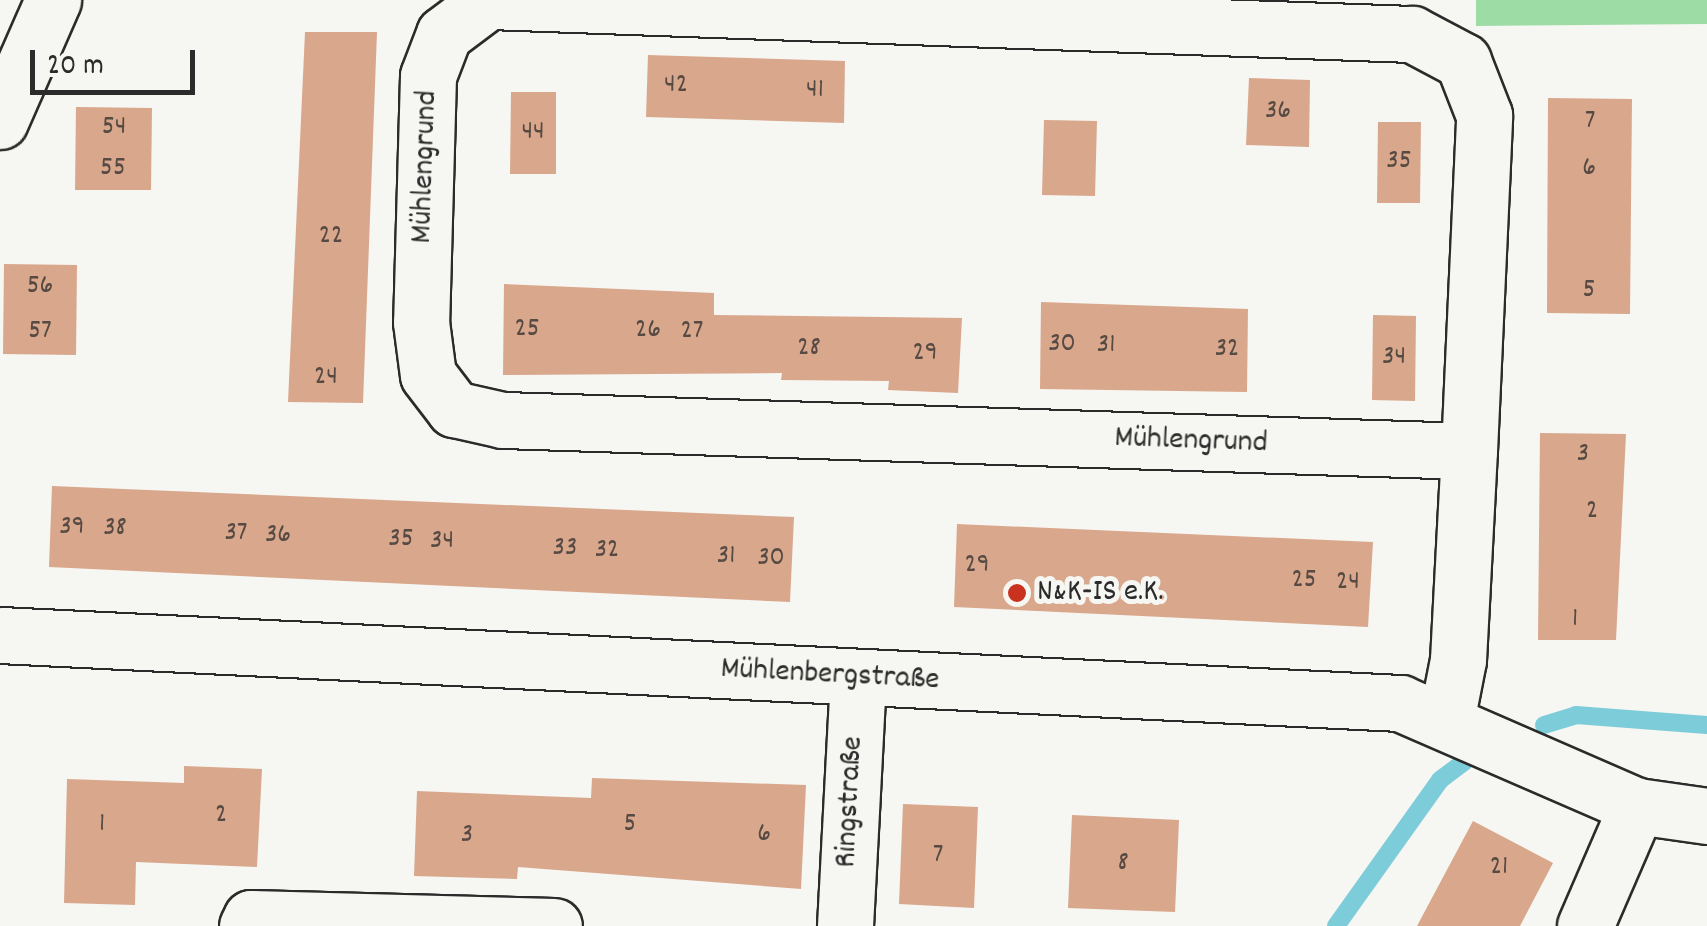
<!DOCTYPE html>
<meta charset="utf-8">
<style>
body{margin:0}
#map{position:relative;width:1707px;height:926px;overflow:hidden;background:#f6f6f2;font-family:Dekko,sans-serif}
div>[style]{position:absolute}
.green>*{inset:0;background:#9edca5}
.stream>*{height:18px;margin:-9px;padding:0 9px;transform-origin:9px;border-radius:9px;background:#7dccda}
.building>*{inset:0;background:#d9a78c}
.roads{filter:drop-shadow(2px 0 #2b2b2b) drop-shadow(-2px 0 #2b2b2b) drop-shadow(0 2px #2b2b2b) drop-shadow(0 -2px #2b2b2b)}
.minor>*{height:55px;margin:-27.5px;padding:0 27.5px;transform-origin:27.5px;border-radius:27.5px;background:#f6f6f2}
.dots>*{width:28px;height:28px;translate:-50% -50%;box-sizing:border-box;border:5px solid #f6f6f2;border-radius:50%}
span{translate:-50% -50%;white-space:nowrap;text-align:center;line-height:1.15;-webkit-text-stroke:10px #f6f6f2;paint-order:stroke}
.number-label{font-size:28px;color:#564a43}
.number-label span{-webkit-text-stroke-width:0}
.street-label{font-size:32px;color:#2b2b2b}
.poi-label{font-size:32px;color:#2b2b2b}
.left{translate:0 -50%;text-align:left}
.scale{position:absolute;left:30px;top:50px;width:165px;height:45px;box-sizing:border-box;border:5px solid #2b2b2b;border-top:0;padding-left:12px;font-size:30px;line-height:35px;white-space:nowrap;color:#2b2b2b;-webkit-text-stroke:8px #f6f6f2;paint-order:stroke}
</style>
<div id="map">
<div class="green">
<div style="clip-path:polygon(1476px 0,1707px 0,1707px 24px,1476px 26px)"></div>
</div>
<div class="stream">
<div style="left:1544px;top:725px;width:34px;rotate:-17deg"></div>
<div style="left:1576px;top:715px;width:131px;rotate:4.4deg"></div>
<div style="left:1336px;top:926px;width:179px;rotate:-54.5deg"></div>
<div style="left:1440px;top:780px;width:31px;rotate:-37deg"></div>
</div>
<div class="building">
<div style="clip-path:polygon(305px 32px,377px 32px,363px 403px,288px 402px)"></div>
<div style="clip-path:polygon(648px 55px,845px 61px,844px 123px,646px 117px)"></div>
<div style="clip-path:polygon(1249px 78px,1310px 80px,1309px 147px,1246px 145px)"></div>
<div style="clip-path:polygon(511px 92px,556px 92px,556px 174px,510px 174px)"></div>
<div style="clip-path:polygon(1548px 98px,1632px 99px,1630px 314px,1547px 313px)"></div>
<div style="clip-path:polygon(76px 107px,152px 108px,151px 190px,75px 190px)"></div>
<div style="clip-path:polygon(1044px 120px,1097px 121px,1095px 196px,1042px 195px)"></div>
<div style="clip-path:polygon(1378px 122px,1421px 122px,1420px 203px,1377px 203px)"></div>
<div style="clip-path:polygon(4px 264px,77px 265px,76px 355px,3px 354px)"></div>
<div style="clip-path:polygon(504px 284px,714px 293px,714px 315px,962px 318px,958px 393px,888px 390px,889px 381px,781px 380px,782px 373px,503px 375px)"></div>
<div style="clip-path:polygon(1041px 302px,1248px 309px,1247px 392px,1040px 389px)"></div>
<div style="clip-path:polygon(1373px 315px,1416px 316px,1415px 401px,1372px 400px)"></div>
<div style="clip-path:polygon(1540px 433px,1626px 434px,1616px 640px,1538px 640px)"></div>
<div style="clip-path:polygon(52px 486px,794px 517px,790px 602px,49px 567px)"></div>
<div style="clip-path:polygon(957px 524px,1373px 542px,1368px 627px,954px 607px)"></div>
<div style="clip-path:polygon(184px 766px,262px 769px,257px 867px,136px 862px,135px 905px,64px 903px,67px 779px,184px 783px)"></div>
<div style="clip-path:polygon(592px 778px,806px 785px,801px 889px,518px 867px,517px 879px,414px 876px,417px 791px,591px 798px)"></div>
<div style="clip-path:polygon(903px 804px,978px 807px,974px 908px,899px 904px)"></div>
<div style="clip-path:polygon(1072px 815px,1179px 820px,1175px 912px,1068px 908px)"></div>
<div style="clip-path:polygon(1473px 821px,1553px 863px,1520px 926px,1417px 926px)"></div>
</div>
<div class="roads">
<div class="minor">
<div style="left:0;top:121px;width:132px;rotate:-66.3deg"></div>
<div style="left:0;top:635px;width:1402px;rotate:2.78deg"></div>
<div style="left:1400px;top:703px;width:258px;rotate:23.5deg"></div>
<div style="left:1637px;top:806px;width:71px;rotate:8.1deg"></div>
<div style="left:1447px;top:716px;width:57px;rotate:-78.9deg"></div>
<div style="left:1458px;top:660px;width:209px;rotate:-87deg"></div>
<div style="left:1469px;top:451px;width:336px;rotate:-87.4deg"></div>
<div style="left:1484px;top:115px;width:58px;rotate:-111.3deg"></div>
<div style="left:1463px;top:61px;width:58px;rotate:-152.1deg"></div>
<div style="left:1412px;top:34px;width:925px;rotate:-177.95deg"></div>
<div style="left:488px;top:1px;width:55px;rotate:143.1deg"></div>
<div style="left:444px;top:34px;width:45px;rotate:110.9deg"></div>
<div style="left:428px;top:76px;width:246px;rotate:91.6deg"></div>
<div style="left:421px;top:322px;width:53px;rotate:82.5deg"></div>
<div style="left:428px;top:375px;width:43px;rotate:52.6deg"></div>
<div style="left:454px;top:409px;width:50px;rotate:12.7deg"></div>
<div style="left:503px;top:420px;width:966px;rotate:1.84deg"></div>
<div style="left:247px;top:926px;width:9px;rotate:-63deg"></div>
<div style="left:251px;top:918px;width:303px;rotate:1.5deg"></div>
<div style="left:845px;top:926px;width:249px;rotate:-87deg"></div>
<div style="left:1585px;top:926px;width:131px;rotate:-66.6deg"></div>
</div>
</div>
<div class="dots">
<div style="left:1017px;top:593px;background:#c8321e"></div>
</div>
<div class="number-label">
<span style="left:676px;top:86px">42</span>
<span style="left:815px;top:91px">41</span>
<span style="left:1278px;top:112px">36</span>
<span style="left:1590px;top:122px">7</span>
<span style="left:114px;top:128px">54</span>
<span style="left:533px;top:133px">44</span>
<span style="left:1399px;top:162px">35</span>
<span style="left:113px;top:169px">55</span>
<span style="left:1589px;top:169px">6</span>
<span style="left:331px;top:237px">22</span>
<span style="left:40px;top:287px">56</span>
<span style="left:1589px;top:291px">5</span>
<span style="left:527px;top:330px">25</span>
<span style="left:648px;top:331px">26</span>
<span style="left:40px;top:332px">57</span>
<span style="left:692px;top:332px">27</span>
<span style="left:1062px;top:345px">30</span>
<span style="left:1106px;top:346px">31</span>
<span style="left:809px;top:349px">28</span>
<span style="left:1227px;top:350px">32</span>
<span style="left:925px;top:354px">29</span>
<span style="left:1394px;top:358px">34</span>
<span style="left:326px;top:378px">24</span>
<span style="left:1583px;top:455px">3</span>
<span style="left:1592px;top:512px">2</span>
<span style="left:72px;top:528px">39</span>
<span style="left:115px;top:529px">38</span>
<span style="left:236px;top:534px">37</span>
<span style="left:278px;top:536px">36</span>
<span style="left:401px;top:540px">35</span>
<span style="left:442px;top:542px">34</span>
<span style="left:565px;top:549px">33</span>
<span style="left:607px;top:551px">32</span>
<span style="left:726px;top:557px">31</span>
<span style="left:771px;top:559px">30</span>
<span style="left:977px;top:566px">29</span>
<span style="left:1304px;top:581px">25</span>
<span style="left:1348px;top:583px">24</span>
<span style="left:1575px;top:620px">1</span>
<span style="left:221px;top:816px">2</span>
<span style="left:102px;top:825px">1</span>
<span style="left:630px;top:825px">5</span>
<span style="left:764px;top:835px">6</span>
<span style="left:467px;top:836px">3</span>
<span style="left:938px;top:856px">7</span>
<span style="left:1123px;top:864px">8</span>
<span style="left:1499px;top:868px">21</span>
</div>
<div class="street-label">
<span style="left:426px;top:167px;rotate:-88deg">Mühlengrund</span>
<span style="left:1191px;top:442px;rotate:2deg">Mühlengrund</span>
<span style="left:830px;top:676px;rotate:3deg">Mühlenbergstraße</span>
<span style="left:851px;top:802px;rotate:-87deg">Ringstraße</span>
</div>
<div class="poi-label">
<span class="left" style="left:1037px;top:593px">N&amp;K-IS e.K.</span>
</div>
<div class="scale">20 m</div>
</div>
